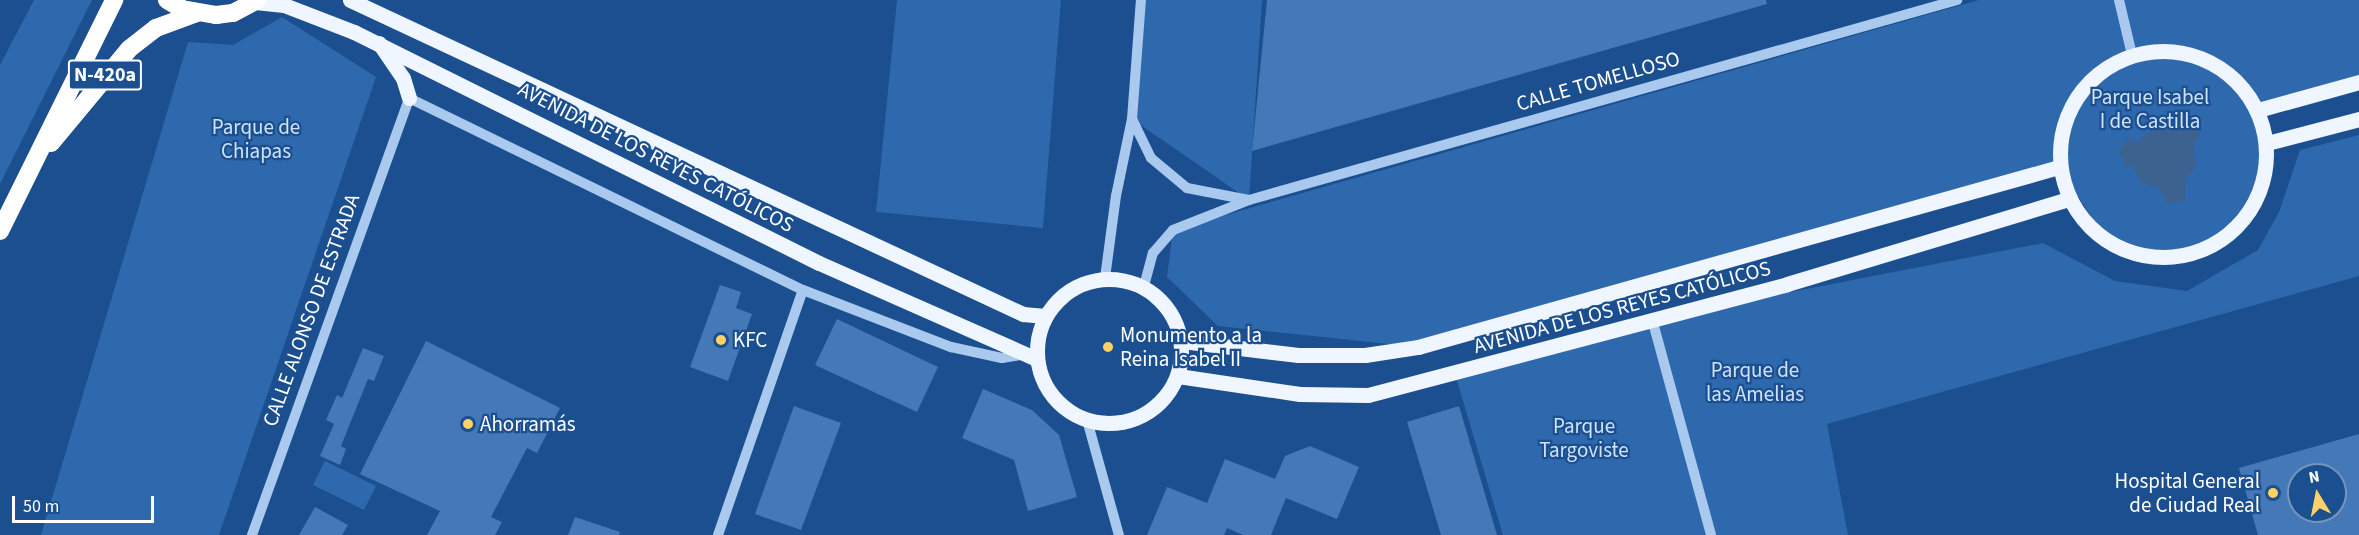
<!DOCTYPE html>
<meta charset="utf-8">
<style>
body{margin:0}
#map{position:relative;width:2359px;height:535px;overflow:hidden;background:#1b4f8f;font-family:"Source Sans 3",sans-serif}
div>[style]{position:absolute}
.green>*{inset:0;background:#2e69ad}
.water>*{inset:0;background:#3c6290}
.building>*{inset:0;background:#4478b7}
.minor>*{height:10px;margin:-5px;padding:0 5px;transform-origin:5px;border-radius:5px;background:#a9c9ee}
.major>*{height:15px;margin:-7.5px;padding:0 7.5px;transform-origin:7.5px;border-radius:7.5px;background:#f0f6ff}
.major>.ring{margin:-7.5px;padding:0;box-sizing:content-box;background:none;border:15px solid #f0f6ff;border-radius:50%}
.highway>*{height:18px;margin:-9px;padding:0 9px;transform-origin:9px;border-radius:9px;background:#fff}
.dots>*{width:16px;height:16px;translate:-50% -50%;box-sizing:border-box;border:3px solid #1b4f8f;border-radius:50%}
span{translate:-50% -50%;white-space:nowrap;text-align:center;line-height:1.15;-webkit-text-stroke:4.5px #1b4f8f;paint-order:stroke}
.shield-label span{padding:2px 4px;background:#1b4f8f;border:2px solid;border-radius:4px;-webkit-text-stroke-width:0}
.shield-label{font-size:20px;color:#fff;font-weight:700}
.street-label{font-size:21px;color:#fff}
.park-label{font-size:21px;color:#cfe3fa}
.poi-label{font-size:21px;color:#fff}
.left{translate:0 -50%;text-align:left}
.right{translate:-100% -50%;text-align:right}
.north{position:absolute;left:2287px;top:463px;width:60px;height:60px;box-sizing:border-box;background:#1b4f8f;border:2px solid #7695bc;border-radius:50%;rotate:350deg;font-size:16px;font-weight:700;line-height:24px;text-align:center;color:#fff}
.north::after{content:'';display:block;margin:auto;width:21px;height:27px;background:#ffd166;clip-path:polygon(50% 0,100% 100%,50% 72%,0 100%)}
.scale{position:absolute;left:12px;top:496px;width:142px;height:27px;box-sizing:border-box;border:3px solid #fff;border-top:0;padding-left:8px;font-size:18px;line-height:21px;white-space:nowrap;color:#fff;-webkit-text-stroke:4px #1b4f8f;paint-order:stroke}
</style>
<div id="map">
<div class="green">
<div style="clip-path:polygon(34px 0,92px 0,0 184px,0 65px)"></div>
<div style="clip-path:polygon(897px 0,1061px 0,1043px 228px,876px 212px)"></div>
<div style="clip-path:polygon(1142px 0,1262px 0,1249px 200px,1132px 119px)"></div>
<div style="clip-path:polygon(1979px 0,2359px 0,2359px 82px,2258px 110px,2260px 180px,2224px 239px,2159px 257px,2108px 243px,2059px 167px,1418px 347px,1218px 326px,1167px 277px,1173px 230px)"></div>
<div style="clip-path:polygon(282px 17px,376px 77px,219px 535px,41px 535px,188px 42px,233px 45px)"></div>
<div style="clip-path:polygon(2359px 135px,2359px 276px,1827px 424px,1848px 535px,1503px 535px,1455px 374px,1652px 319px,2043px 243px,2115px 281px,2187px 291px,2258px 250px,2279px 212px,2300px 150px)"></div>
<div style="clip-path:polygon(325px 461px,376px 486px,364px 510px,313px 485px)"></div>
</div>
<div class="water">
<div style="clip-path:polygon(2186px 122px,2196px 125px,2200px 135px,2193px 148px,2197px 164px,2185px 181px,2185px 201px,2167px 203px,2159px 188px,2140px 183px,2134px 167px,2125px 165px,2119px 152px,2127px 139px,2139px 142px,2141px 137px,2156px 129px,2174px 130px)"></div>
</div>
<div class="building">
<div style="clip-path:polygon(1267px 0,1766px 0,1767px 4px,1252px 151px)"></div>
<div style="clip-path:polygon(720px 285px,741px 292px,736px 308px,752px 314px,728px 381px,690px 367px)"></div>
<div style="clip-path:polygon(837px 319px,938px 367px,917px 412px,815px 365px)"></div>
<div style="clip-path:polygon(426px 341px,560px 408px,537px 453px,527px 448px,491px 517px,502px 522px,495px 535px,427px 535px,440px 511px,360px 474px)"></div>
<div style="clip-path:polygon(363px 348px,384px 356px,374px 381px,368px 379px,341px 446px,346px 449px,340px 465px,320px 456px,334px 424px,326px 420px,337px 395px,342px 398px)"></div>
<div style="clip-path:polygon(983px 389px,1032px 410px,1059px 435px,1077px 497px,1028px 511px,1014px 460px,962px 438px)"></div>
<div style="clip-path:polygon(794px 406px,841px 423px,801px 530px,755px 514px)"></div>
<div style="clip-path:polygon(1459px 406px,1497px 535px,1441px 535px,1407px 422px)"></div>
<div style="clip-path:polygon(evenodd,2359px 434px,2359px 535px,2258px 535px,2239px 468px,2359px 434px,2299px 475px,2335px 475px,2335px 511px,2299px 511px,2299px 475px)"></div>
<div style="clip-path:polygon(1310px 446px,1359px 467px,1337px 519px,1286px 498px,1271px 535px,1243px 535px,1227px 528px,1224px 535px,1147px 535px,1167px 487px,1207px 503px,1225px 459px,1275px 479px,1285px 456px)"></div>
<div style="clip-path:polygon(315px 507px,348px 525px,342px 535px,299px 535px)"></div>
<div style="clip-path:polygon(575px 517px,620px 532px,619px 535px,568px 535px)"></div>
</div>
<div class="minor">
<div style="left:2119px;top:0;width:57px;rotate:76.7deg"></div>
<div style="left:1132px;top:119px;width:43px;rotate:64deg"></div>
<div style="left:1151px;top:158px;width:47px;rotate:39.8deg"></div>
<div style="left:1187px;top:188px;width:63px;rotate:11deg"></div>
<div style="left:1105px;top:278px;width:83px;rotate:-82.4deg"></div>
<div style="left:1116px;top:196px;width:79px;rotate:-78.3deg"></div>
<div style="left:1132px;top:119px;width:119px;rotate:-85.7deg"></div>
<div style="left:1144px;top:286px;width:34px;rotate:-75deg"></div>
<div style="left:1153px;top:253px;width:30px;rotate:-49deg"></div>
<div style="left:1173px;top:230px;width:82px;rotate:-21.5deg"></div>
<div style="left:1249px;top:200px;width:736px;rotate:-15.77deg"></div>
<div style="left:1652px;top:319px;width:224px;rotate:74.7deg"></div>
<div style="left:1087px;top:420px;width:119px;rotate:74.5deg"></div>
<div style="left:252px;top:535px;width:464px;rotate:-70.2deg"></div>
<div style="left:409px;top:98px;width:438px;rotate:26deg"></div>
<div style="left:803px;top:290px;width:159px;rotate:21.1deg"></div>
<div style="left:951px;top:347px;width:52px;rotate:12.2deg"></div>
<div style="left:1002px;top:358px;width:24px;rotate:-9deg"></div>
<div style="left:718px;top:535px;width:259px;rotate:-70.9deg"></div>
</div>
<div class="major">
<div style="left:350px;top:0;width:743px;rotate:25.01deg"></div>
<div style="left:1023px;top:314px;width:22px;rotate:5deg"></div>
<div style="left:255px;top:2px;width:29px;rotate:6deg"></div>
<div style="left:284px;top:5px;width:75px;rotate:21.1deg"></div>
<div style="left:354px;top:32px;width:519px;rotate:26.42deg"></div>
<div style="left:819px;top:263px;width:238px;rotate:23.8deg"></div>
<div style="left:379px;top:43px;width:42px;rotate:55.6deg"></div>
<div style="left:403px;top:78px;width:21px;rotate:73deg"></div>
<div class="ring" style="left:2060px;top:51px;width:191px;height:191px"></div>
<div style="left:2258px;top:110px;width:105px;rotate:-15.5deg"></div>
<div style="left:2267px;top:143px;width:95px;rotate:-14.6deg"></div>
<div class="ring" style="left:1037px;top:279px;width:129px;height:129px"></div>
<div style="left:1182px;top:341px;width:117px;rotate:6.9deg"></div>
<div style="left:1298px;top:355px;width:67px"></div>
<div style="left:1365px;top:355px;width:54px;rotate:-8.6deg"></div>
<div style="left:1418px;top:347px;width:666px;rotate:-15.69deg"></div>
<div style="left:1178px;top:376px;width:123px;rotate:8.4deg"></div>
<div style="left:1300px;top:394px;width:68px;rotate:0.8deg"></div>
<div style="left:1368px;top:395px;width:433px;rotate:-14.8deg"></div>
<div style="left:1787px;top:284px;width:294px;rotate:-16.8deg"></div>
</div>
<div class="highway">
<div style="left:167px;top:0;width:17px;rotate:31deg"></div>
<div style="left:182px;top:9px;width:35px;rotate:10deg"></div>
<div style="left:216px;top:15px;width:17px;rotate:-7deg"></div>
<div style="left:233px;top:13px;width:27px;rotate:-28deg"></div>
<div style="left:51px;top:143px;width:122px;rotate:-50.3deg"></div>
<div style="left:129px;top:49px;width:34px;rotate:-38deg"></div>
<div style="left:156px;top:28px;width:44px;rotate:-20.1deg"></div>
<div style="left:0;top:231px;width:258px;rotate:-63.7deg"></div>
</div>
<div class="dots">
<div style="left:721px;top:340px;background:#ffd166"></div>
<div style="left:1108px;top:347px;background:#ffd166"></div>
<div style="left:468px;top:424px;background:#ffd166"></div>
<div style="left:2273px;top:493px;background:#ffd166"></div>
</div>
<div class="shield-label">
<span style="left:105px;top:75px">N-420a</span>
</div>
<div class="street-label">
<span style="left:1598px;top:81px;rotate:-16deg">CALLE TOMELLOSO</span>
<span style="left:656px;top:157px;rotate:27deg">AVENIDA DE LOS REYES CATÓLICOS</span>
<span style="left:1622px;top:307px;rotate:-15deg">AVENIDA DE LOS REYES CATÓLICOS</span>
<span style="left:311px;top:310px;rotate:-70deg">CALLE ALONSO DE ESTRADA</span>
</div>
<div class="park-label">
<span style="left:2150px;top:109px">Parque Isabel<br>I de Castilla</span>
<span style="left:256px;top:139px">Parque de<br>Chiapas</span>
<span style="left:1755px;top:382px">Parque de<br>las Amelias</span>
<span style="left:1584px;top:438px">Parque<br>Targoviste</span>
</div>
<div class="poi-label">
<span class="left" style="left:1120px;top:347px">Monumento a la<br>Reina Isabel II</span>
<span class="left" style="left:733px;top:340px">KFC</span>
<span class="left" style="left:480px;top:424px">Ahorramás</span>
<span class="right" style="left:2260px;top:493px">Hospital General<br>de Ciudad Real</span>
</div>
<div class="north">N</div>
<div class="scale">50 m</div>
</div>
